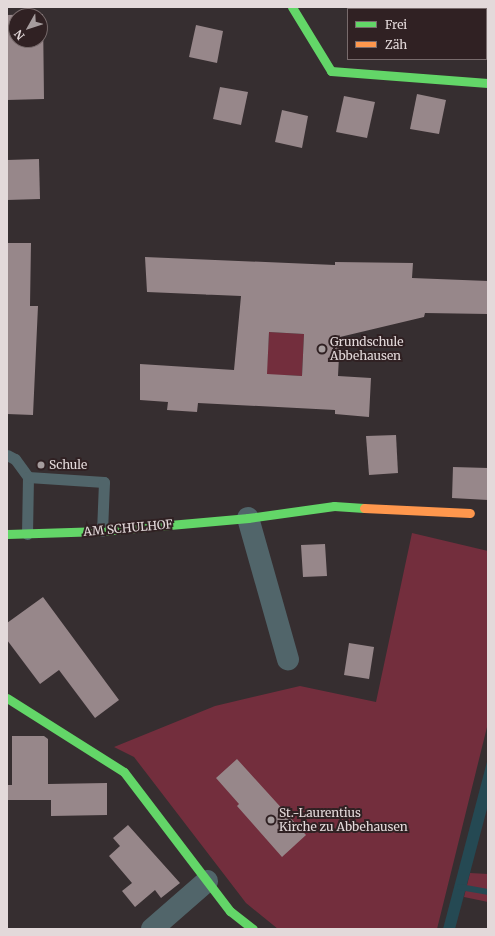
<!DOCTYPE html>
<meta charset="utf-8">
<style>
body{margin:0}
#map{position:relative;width:495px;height:936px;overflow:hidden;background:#362e30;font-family:Merriweather,serif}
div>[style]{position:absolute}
.green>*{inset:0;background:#732e3d}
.water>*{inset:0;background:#254953}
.stream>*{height:6px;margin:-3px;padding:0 3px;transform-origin:3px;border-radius:3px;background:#254953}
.building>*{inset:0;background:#97878a}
.lane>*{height:11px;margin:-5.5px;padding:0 5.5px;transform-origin:5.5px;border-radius:5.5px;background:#51656a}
.street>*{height:22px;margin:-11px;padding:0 11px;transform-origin:11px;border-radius:11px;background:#51656a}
.fast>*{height:9px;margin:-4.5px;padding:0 4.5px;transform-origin:4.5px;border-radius:4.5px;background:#63d668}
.slow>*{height:9px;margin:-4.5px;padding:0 4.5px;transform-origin:4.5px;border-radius:4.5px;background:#ff974d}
.dots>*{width:11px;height:11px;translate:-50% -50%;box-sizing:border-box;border:2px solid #302123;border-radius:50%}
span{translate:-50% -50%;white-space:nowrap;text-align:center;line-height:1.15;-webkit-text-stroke:4px #302123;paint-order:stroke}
.poi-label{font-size:12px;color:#e3d9da}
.left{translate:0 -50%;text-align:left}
.street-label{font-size:12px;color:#e3d9da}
.frame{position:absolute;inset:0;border:8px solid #e3d9da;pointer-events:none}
.legend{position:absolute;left:347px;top:8px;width:140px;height:52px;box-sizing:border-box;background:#302123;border:1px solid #786b6c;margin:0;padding:5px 7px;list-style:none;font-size:12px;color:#e3d9da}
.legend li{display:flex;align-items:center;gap:8px;height:20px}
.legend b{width:20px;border:1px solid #786b6c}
.north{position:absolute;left:8px;top:8px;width:40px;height:40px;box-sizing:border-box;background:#302123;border:1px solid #786b6c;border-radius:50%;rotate:231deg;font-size:11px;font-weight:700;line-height:16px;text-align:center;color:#e3d9da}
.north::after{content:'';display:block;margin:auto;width:14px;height:18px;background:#a69d9e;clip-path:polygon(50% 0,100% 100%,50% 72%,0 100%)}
</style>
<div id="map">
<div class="green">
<div style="clip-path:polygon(269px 332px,304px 334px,302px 376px,283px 375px,266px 381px)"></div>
<div style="clip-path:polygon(412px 533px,488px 551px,488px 723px,437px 929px,278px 929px,246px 903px,134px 757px,114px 747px,215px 706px,300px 686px,376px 702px)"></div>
<div style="clip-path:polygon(470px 873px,488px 874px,488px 902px,464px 897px)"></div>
</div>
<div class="water">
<div style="clip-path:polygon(488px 758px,488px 805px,470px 873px,455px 929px,443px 929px)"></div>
</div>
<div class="stream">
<div style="left:460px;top:887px;width:28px;rotate:10deg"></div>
</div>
<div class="building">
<div style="clip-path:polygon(evenodd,43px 14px,44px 99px,7px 100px,7px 15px,43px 14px,16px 16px,40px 16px,40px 40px,16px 40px,16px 16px)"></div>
<div style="clip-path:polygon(196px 25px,223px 31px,217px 63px,189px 57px)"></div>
<div style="clip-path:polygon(220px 87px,248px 92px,241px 125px,213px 119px)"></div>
<div style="clip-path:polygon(417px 94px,446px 100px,439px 134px,410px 129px)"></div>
<div style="clip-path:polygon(344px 96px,375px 102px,367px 138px,336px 132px)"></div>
<div style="clip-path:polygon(282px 110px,308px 116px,302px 148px,275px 142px)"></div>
<div style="clip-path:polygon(39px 159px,40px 199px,7px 200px,7px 160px)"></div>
<div style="clip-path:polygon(7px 243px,31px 243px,30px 306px,38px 306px,33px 415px,7px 414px)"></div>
<div style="clip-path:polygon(evenodd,145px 257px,335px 265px,335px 262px,413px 263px,412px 278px,488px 281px,488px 314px,425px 313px,424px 317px,340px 337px,338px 376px,371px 378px,369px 417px,335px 414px,335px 410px,198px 403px,197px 412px,167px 410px,168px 402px,140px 400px,140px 364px,234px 370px,241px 296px,147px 292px,145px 257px,269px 332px,304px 334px,302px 376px,267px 374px,269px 332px)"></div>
<div style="clip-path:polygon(396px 435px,398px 473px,369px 475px,366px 436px)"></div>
<div style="clip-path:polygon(453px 467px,488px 468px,488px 500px,452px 498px)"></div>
<div style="clip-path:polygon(325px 544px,327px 576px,303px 577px,301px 545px)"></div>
<div style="clip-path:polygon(43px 597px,119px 700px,95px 718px,59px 670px,40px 684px,7px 640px,7px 623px)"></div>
<div style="clip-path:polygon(349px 643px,374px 647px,369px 679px,344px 675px)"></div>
<div style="clip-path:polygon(12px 736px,44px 736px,48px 739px,48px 784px,107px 783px,107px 815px,51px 816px,51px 800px,7px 800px,7px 785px,12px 785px)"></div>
<div style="clip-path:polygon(237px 759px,306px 835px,282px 857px,237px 806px,239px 804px,216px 778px)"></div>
<div style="clip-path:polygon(128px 825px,180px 883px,161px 898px,155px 890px,135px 907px,122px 891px,132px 883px,109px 856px,120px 846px,113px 838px)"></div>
</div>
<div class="lane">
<div style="left:7px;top:455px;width:9px;rotate:27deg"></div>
<div style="left:15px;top:459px;width:22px;rotate:54deg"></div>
<div style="left:28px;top:477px;width:57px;rotate:91deg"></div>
<div style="left:28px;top:477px;width:76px;rotate:3.8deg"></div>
<div style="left:104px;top:482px;width:49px;rotate:92.3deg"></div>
</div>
<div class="street">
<div style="left:248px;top:518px;width:147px;rotate:74.2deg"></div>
<div style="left:152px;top:929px;width:73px;rotate:-41.1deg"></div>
</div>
<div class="fast">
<div style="left:292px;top:7px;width:75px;rotate:58.6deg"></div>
<div style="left:331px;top:71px;width:157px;rotate:4.4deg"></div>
<div style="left:7px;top:534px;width:95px;rotate:-1.8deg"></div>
<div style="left:102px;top:531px;width:147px;rotate:-5.1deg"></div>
<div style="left:248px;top:518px;width:87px;rotate:-7.9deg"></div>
<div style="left:334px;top:506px;width:30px;rotate:4deg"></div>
<div style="left:7px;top:698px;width:138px;rotate:32.3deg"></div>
<div style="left:124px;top:772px;width:175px;rotate:52.7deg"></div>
<div style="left:230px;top:911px;width:29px;rotate:38deg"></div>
</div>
<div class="slow">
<div style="left:364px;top:508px;width:106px;rotate:2.7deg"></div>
</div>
<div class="dots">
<div style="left:322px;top:349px;background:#a69d9e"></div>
<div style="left:41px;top:465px;background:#a69d9e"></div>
<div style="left:271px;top:820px;background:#a69d9e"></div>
</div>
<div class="poi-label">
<span class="left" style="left:330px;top:349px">Grundschule<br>Abbehausen</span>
<span class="left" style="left:49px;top:465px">Schule</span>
<span class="left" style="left:279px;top:820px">St.-Laurentius<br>Kirche zu Abbehausen</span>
</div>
<div class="street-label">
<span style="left:128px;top:528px;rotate:-5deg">AM SCHULHOF</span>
</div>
<div class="frame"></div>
<ul class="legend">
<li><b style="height:5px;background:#63d668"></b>Frei</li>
<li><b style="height:5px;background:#ff974d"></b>Zäh</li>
</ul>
<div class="north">N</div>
</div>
